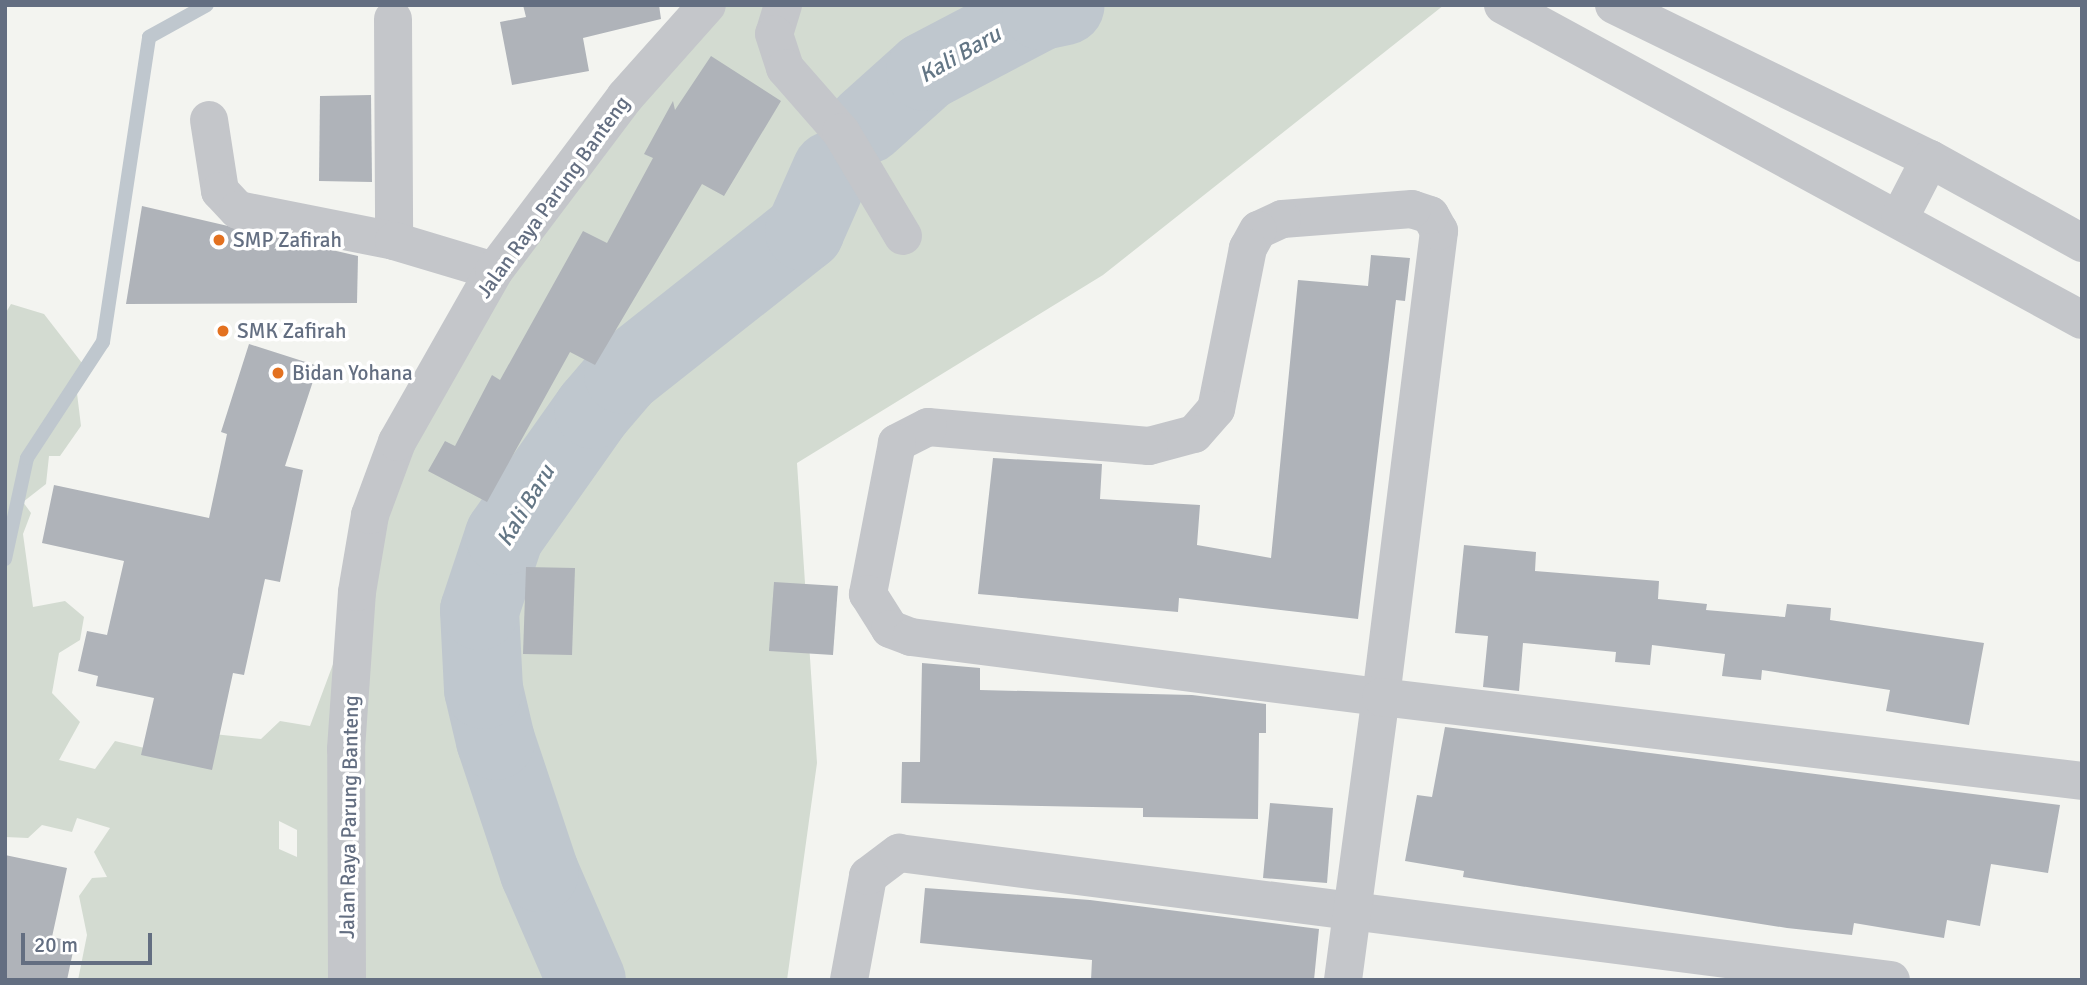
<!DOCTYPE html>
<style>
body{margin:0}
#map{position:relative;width:2087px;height:985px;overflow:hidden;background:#f3f4f0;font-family:Signika,sans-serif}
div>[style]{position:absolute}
.green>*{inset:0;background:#d3dbd1}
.stream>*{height:14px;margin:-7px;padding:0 7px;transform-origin:7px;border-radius:7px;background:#bfc7ce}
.river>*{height:79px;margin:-39.5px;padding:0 39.5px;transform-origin:39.5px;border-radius:39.5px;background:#bfc7ce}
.building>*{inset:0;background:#afb3b9}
.minor>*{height:38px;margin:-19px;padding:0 19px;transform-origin:19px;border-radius:19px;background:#c4c6ca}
.dots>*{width:19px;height:19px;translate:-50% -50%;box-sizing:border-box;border:4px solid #fff;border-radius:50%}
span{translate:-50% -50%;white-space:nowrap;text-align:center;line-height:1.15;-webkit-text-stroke:7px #fff;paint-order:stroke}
.street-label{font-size:21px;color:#636e81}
.poi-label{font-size:21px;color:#636e81}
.left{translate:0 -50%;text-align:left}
.water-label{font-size:23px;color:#637685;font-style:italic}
.frame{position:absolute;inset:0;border:7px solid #636e81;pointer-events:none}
.scale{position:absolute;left:21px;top:933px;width:131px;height:32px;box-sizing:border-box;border:4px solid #636e81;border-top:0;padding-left:9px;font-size:21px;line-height:24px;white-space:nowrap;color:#636e81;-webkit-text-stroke:5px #fff;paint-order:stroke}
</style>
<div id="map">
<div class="green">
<div style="clip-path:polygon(evenodd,707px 5px,1444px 5px,1103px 275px,797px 463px,817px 763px,787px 980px,78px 980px,87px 935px,79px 896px,92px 878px,107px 877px,94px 852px,110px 828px,77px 818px,72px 832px,42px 825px,28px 838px,5px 837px,5px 314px,11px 304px,44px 314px,82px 363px,76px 385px,81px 426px,60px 456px,49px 456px,46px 484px,23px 502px,31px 513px,23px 534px,33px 607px,65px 601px,84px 617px,80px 640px,59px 653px,52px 693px,80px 722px,59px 760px,95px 769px,115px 741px,174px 755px,185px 731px,261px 739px,280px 721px,310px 726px,361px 589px,373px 512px,497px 267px,707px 5px,279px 821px,297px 830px,297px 857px,279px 849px,279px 821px)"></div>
</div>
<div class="stream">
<div style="left:5px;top:559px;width:103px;rotate:-77.7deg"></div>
<div style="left:27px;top:458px;width:139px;rotate:-56.8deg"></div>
<div style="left:103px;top:342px;width:308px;rotate:-81.4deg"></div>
<div style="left:149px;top:37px;width:66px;rotate:-28.9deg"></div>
</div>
<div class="river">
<div style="left:866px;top:124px;width:79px;rotate:-41.9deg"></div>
<div style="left:925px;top:71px;width:131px;rotate:-27.7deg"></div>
<div style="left:1041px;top:10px;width:24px;rotate:-12deg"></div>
<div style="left:586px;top:980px;width:118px;rotate:-113.5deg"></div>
<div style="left:539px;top:872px;width:139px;rotate:-108.4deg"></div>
<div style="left:495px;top:740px;width:52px;rotate:-103.2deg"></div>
<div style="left:483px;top:689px;width:79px;rotate:-92.9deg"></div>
<div style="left:479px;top:610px;width:79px;rotate:-71.6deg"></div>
<div style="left:504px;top:535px;width:154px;rotate:-54.8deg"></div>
<div style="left:593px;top:409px;width:46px;rotate:-49.4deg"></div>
<div style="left:623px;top:374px;width:231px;rotate:-38.3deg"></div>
<div style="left:804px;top:231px;width:67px;rotate:-66.1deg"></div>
</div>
<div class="building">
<div style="clip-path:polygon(523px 5px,659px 5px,661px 19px,583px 38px,589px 71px,512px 85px,500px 22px,526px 17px)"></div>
<div style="clip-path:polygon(711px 56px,781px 101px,724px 196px,702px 184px,595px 365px,570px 352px,487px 502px,428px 471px,445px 441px,455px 446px,492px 375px,500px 380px,583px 231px,607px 243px,653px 158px,644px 154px,673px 101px,675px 110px)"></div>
<div style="clip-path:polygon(371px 95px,372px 182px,319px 181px,320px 96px)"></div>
<div style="clip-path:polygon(142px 206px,358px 256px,357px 303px,126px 304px)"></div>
<div style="clip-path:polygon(1371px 255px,1410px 258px,1405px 301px,1396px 300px,1358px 619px,1179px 598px,1178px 612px,978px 594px,993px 458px,1102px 464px,1100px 499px,1200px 505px,1197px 545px,1271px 558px,1298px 280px,1368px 286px)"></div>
<div style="clip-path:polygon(249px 344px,318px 366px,285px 466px,303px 470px,280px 582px,265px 579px,244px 675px,233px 673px,212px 770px,141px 755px,154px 698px,96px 686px,98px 676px,78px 671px,87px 631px,107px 635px,124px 561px,42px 543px,54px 485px,209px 518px,227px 434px,221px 432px)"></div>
<div style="clip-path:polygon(1464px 545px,1536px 552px,1535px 571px,1659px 581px,1658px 599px,1707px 604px,1706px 610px,1785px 617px,1787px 604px,1831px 608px,1830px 620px,1984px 643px,1969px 725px,1886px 711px,1890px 690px,1762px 670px,1761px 680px,1722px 676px,1725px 654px,1652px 645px,1650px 665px,1615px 662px,1616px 652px,1523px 643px,1519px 691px,1483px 687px,1488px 636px,1455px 633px)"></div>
<div style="clip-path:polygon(526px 567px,575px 568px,572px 655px,523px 654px)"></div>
<div style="clip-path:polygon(774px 582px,838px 586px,833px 655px,769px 651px)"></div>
<div style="clip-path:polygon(922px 663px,980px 668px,980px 690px,1192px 695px,1266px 704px,1266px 733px,1259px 733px,1258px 819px,1143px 817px,1143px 808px,901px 803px,902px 762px,920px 762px)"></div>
<div style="clip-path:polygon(1445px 727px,2060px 805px,2048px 873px,1991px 864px,1980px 926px,1947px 920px,1944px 938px,1854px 923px,1852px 935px,1787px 928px,1463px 877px,1464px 871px,1405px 861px,1417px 795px,1432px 797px)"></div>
<div style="clip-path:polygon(1270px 803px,1333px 808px,1327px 883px,1263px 878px)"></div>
<div style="clip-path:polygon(5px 855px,67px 868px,52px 937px,75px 942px,67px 980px,5px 980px)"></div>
<div style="clip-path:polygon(925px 888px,1090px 900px,1319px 929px,1314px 980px,1091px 980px,1092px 960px,920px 943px)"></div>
</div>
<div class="minor">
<div style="left:783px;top:5px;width:30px;rotate:107deg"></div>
<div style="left:774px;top:34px;width:36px;rotate:72deg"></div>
<div style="left:785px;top:68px;width:85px;rotate:48.8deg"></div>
<div style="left:841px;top:132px;width:121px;rotate:59.2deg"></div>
<div style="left:1503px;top:5px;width:659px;rotate:28.55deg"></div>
<div style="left:1614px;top:5px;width:352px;rotate:26deg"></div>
<div style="left:1930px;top:159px;width:174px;rotate:28.9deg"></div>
<div style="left:393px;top:19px;width:222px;rotate:89.7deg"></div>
<div style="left:209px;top:120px;width:72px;rotate:81.2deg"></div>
<div style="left:220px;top:191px;width:26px;rotate:47deg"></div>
<div style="left:238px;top:210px;width:159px;rotate:11.2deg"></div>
<div style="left:394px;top:241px;width:104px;rotate:16.7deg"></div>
<div style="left:1900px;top:217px;width:65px;rotate:-62.7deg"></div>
<div style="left:347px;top:980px;width:231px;rotate:-90.2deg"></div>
<div style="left:346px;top:749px;width:157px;rotate:-86deg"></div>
<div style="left:357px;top:592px;width:78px;rotate:-80.4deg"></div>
<div style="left:370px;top:515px;width:78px;rotate:-69.7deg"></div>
<div style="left:397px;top:442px;width:197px;rotate:-60.4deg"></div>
<div style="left:494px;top:271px;width:218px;rotate:-53deg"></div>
<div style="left:625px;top:97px;width:123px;rotate:-48.3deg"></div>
<div style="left:849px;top:980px;width:106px;rotate:-79.6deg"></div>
<div style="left:868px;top:876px;width:39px;rotate:-37deg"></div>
<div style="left:899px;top:853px;width:1000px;rotate:7.3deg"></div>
<div style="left:1343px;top:980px;width:286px;rotate:-82.4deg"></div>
<div style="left:1381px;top:697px;width:470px;rotate:-82.9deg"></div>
<div style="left:1439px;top:231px;width:18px;rotate:-119deg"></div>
<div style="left:1430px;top:215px;width:19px;rotate:-162deg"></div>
<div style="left:1412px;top:209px;width:130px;rotate:175.6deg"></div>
<div style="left:1282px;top:219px;width:26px;rotate:155deg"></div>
<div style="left:1258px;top:230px;width:21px;rotate:119deg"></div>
<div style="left:1248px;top:248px;width:164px;rotate:101.2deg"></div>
<div style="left:1216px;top:409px;width:33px;rotate:131deg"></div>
<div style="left:1194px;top:434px;width:47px;rotate:165.1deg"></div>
<div style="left:1149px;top:446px;width:222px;rotate:-175.1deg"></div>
<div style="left:928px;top:427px;width:35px;rotate:153deg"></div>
<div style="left:897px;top:443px;width:154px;rotate:100.9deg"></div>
<div style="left:868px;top:594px;width:41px;rotate:57.8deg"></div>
<div style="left:890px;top:629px;width:22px;rotate:21deg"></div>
<div style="left:911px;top:637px;width:474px;rotate:7.3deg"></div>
<div style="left:1381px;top:697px;width:706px;rotate:6.83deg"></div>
</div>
<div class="dots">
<div style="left:219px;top:240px;background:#e37120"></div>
<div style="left:223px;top:331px;background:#e37120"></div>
<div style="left:278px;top:373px;background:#e37120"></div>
</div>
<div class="street-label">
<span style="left:553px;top:197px;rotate:-54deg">Jalan Raya Parung Banteng</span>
<span style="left:349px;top:817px;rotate:-89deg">Jalan Raya Parung Banteng</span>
</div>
<div class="poi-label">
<span class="left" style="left:233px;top:240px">SMP Zafirah</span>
<span class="left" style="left:237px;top:331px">SMK Zafirah</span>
<span class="left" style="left:292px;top:373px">Bidan Yohana</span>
</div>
<div class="water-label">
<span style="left:960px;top:55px;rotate:-30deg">Kali Baru</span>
<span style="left:526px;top:506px;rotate:-59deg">Kali Baru</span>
</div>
<div class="frame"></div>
<div class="scale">20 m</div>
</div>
